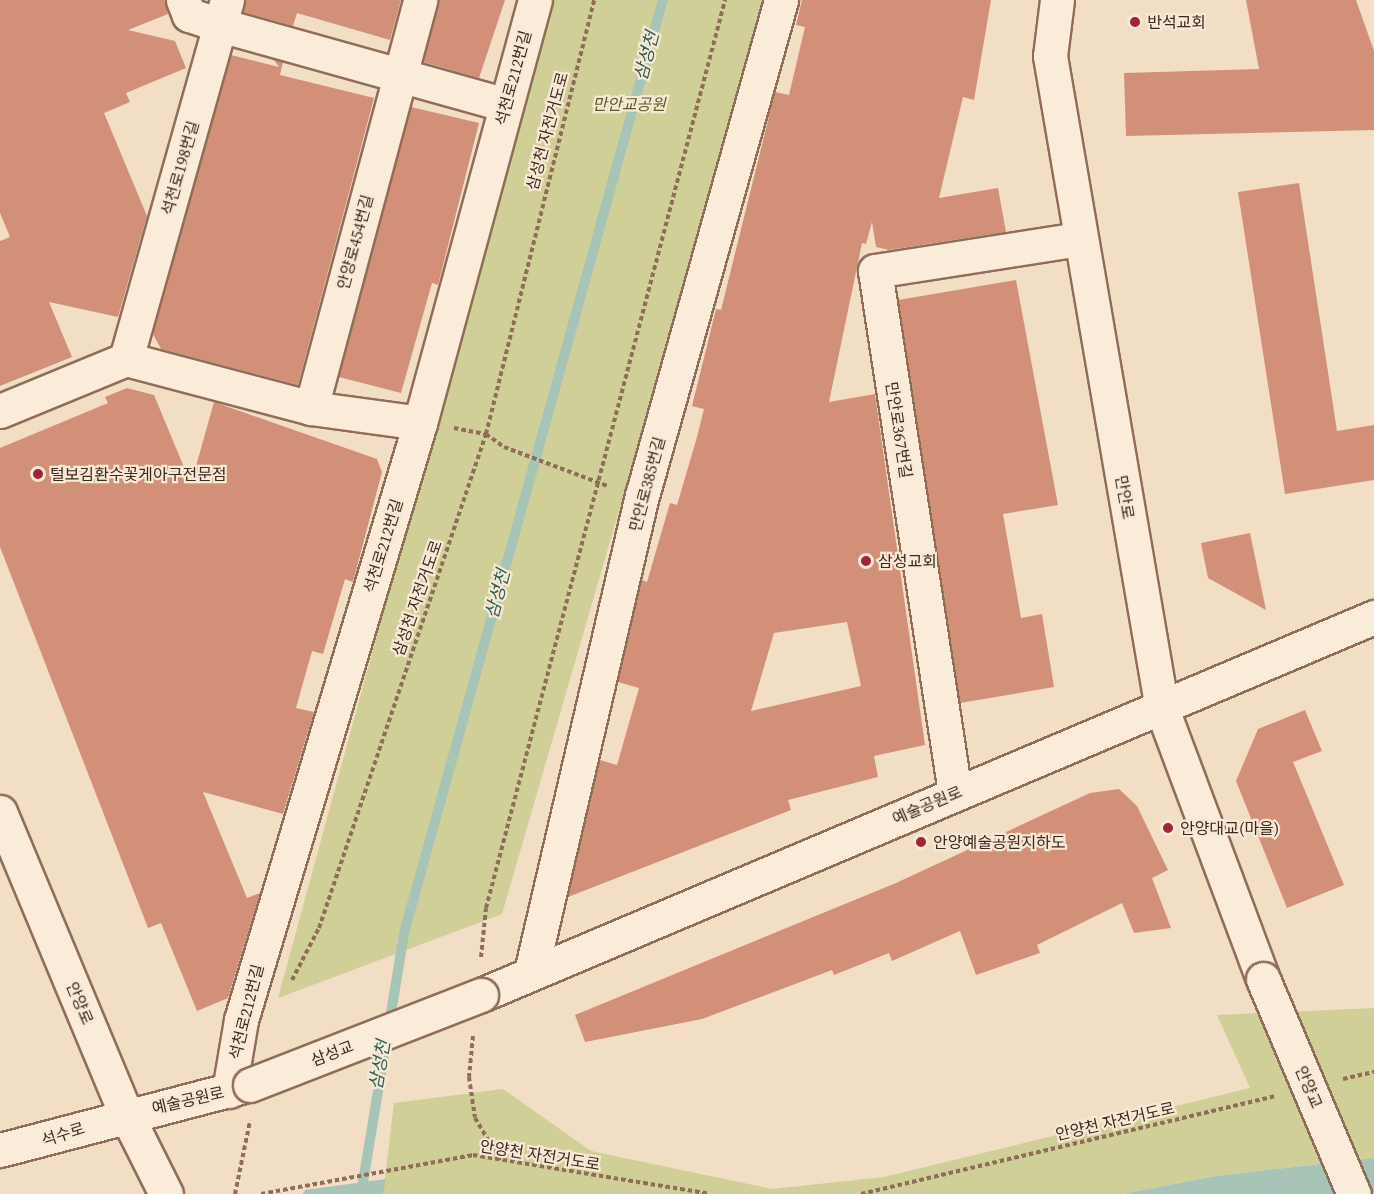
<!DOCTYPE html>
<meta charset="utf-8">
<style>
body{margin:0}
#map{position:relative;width:1374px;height:1194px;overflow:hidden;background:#f2ddc5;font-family:"Source Serif 4","Noto Sans KR",serif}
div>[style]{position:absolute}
.green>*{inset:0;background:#d1cf98}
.water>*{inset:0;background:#a7c5b7}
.stream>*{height:10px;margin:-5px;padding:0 5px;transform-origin:5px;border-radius:5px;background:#a7c5b7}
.building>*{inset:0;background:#d39079}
.path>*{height:4px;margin-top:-2px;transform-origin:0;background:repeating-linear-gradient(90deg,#8f6d59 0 4.5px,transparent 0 7.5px)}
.roads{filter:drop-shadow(2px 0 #8f6d59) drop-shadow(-2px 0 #8f6d59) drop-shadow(0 2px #8f6d59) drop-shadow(0 -2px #8f6d59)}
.minor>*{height:33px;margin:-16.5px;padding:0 16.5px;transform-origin:16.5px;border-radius:16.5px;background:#fbecda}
.bridges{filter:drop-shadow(2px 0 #8f6d59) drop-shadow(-2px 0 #8f6d59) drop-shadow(0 2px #8f6d59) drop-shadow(0 -2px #8f6d59)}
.minor-bridge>*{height:33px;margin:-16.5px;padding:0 16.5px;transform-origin:16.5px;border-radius:16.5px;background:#fbecda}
.dots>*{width:16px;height:16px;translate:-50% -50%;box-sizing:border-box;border:3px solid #f8e9d6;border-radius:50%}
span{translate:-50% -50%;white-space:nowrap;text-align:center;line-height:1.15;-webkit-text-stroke:4.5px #f8e9d6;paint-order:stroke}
.poi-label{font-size:16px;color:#3e291e}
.left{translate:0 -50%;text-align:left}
.street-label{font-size:16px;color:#3e291e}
.park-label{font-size:16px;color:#575c23;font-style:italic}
.water-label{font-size:18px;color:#2d5f53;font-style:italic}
</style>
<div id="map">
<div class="green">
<div style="clip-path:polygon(550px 0,767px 0,502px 914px,278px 998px)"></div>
<div style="clip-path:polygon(1374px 1008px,1374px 1158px,1216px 1176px,1122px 1194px,383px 1194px,394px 1103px,503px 1089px,591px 1151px,772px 1189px,884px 1177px,1250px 1088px,1217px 1015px)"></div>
</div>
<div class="water">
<div style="clip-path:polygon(1374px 1158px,1374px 1194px,1122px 1194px,1216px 1176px)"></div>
<div style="clip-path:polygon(386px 1179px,383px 1194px,303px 1194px,305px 1190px)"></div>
</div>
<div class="stream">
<div style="left:361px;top:1194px;width:265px;rotate:-80.6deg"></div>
<div style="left:404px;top:933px;width:968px;rotate:-74.49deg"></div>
</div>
<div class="building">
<div style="clip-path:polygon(0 0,165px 0,168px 14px,128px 30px,175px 41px,186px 68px,126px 93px,130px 102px,104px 113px,147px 216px,118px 317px,49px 302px,72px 357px,0 386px,0 241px,10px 237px,0 213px)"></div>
<div style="clip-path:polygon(245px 0,401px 0,390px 40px,297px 13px,293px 26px,243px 12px)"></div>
<div style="clip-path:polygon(438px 0,505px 0,479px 78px,423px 62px)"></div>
<div style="clip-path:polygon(evenodd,802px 0,991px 0,974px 100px,963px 97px,939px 198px,998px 188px,1006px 232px,889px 250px,876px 247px,872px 222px,866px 244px,862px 243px,829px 402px,875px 394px,925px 745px,874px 756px,878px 777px,788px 800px,791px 810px,568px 897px,600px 760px,617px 765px,639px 688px,618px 682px,642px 580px,647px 582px,670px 503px,677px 505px,697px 437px,704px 409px,692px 406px,716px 309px,721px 310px,775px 92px,789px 95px,805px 27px,796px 25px,802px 0,847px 622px,861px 686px,751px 711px,774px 633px,847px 622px)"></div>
<div style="clip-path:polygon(1246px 0,1356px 0,1374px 51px,1374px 130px,1126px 136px,1124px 73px,1259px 69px)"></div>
<div style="clip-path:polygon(231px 55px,279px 67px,274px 60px,283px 62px,280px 75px,374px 98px,298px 385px,161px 349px,153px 334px)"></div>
<div style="clip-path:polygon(411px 107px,479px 123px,438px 285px,432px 283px,401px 393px,339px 377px)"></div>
<div style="clip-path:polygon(1299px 183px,1337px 431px,1374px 425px,1374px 480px,1285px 494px,1238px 192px)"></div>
<div style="clip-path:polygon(1016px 280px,1058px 505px,1003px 514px,1021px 618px,1042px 614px,1054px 687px,960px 703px,898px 300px)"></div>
<div style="clip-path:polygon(127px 388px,154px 395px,191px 484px,214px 402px,377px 459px,382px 472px,353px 582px,345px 579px,323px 654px,312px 651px,296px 708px,314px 712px,283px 814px,203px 792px,247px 898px,260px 893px,228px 998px,197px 1011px,161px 923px,148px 928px,0 547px,0 448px,108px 403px,105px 397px)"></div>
<div style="clip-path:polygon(1250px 533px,1266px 610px,1208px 578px,1201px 543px)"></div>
<div style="clip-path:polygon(1305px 710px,1322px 751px,1293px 762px,1344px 885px,1287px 908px,1236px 781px,1258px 729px)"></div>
<div style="clip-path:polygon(1119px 789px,1137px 806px,1168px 870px,1152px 878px,1171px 928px,1134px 933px,1122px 903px,1037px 945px,1040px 953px,976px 975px,960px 931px,892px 961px,889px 953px,834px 975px,832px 970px,702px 1019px,585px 1042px,575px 1015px,896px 883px,1090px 793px)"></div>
</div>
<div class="path">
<div style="left:454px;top:428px;width:33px;rotate:11deg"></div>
<div style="left:486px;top:434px;width:22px;rotate:36deg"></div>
<div style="left:504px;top:447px;width:111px;rotate:20.6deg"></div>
<div style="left:481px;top:957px;width:49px;rotate:-84.2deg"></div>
<div style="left:486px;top:908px;width:939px;rotate:-75.25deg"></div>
<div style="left:292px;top:980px;width:59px;rotate:-62.6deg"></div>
<div style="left:319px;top:928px;width:521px;rotate:-71.32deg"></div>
<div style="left:486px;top:434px;width:447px;rotate:-76deg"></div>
<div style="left:473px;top:1036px;width:41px;rotate:95.6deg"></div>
<div style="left:469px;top:1077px;width:41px;rotate:81.7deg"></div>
<div style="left:475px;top:1118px;width:49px;rotate:59.2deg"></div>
<div style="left:1343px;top:1079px;width:32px;rotate:-13deg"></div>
<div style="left:235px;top:1194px;width:75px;rotate:-78.4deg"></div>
<div style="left:261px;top:1194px;width:216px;rotate:-10.4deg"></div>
<div style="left:473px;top:1155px;width:240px;rotate:9.3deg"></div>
<div style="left:861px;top:1194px;width:425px;rotate:-13.3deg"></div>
</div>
<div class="roads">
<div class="minor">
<div style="left:227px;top:0;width:26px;rotate:106deg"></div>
<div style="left:220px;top:25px;width:297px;rotate:15.6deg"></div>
<div style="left:1057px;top:0;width:56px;rotate:97.1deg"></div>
<div style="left:1050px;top:56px;width:663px;rotate:80.27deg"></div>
<div style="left:1162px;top:709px;width:288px;rotate:69.5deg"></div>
<div style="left:126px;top:359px;width:347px;rotate:-74.3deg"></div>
<div style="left:220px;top:25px;width:33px;rotate:-162deg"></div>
<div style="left:189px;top:15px;width:16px;rotate:-112deg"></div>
<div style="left:311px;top:408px;width:422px;rotate:-75deg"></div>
<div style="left:0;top:411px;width:136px;rotate:-22.4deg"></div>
<div style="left:126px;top:359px;width:191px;rotate:14.8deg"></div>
<div style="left:311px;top:408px;width:110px;rotate:7.8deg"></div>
<div style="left:955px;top:793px;width:528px;rotate:-98.71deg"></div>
<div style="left:875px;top:271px;width:207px;rotate:-8.9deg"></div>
<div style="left:0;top:812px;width:327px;rotate:67.4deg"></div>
<div style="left:126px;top:1114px;width:89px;rotate:63.4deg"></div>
<div style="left:531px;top:972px;width:489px;rotate:-76.9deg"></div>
<div style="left:642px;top:496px;width:515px;rotate:-74.34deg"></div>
<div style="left:481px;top:995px;width:970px;rotate:-22.94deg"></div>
<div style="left:229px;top:1091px;width:72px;rotate:-80.4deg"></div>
<div style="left:241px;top:1020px;width:623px;rotate:-73.31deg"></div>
<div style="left:420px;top:423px;width:438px;rotate:-74.8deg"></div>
<div style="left:0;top:1150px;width:256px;rotate:-14.7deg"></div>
</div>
</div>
<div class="bridges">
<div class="minor-bridge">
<div style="left:1263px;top:979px;width:233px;rotate:67.1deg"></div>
<div style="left:250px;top:1085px;width:248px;rotate:-21.3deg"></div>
</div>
</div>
<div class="dots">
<div style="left:1135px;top:22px;background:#a32439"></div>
<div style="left:38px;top:474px;background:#a32439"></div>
<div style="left:866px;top:561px;background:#a32439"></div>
<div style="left:1168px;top:828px;background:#a32439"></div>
<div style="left:921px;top:842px;background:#a32439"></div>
</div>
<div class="poi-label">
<span class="left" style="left:1147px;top:22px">반석교회</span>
<span class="left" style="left:50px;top:474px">털보김환수꽃게아구전문점</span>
<span class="left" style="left:878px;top:561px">삼성교회</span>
<span class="left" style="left:1180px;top:828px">안양대교(마을)</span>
<span class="left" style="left:933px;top:842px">안양예술공원지하도</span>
</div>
<div class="street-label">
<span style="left:513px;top:78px;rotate:-75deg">석천로212번길</span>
<span style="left:547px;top:131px;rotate:-75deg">삼성천 자전거도로</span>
<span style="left:180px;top:168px;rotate:-74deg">석천로198번길</span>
<span style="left:355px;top:242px;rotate:-75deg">안양로454번길</span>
<span style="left:899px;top:430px;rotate:81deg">만안로367번길</span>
<span style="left:647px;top:484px;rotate:-75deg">만안로385번길</span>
<span style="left:1125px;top:497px;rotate:80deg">만안로</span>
<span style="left:383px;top:546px;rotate:-73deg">석천로212번길</span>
<span style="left:417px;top:598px;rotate:-71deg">삼성천 자전거도로</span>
<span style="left:927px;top:805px;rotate:-23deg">예술공원로</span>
<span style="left:80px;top:1003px;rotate:67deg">안양로</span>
<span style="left:246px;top:1012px;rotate:-76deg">석천로212번길</span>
<span style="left:332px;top:1053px;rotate:-21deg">삼성교</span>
<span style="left:1309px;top:1087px;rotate:67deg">안양교</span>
<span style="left:188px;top:1100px;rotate:-13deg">예술공원로</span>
<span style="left:1115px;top:1121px;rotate:-13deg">안양천 자전거도로</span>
<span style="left:63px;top:1134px;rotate:-18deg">석수로</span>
<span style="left:540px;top:1155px;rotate:9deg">안양천 자전거도로</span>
</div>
<div class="park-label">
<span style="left:629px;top:104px">만안교공원</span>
</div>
<div class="water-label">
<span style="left:647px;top:56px;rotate:-75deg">삼성천</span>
<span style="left:498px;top:594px;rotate:-75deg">삼성천</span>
<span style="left:380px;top:1065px;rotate:-80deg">삼성천</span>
</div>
</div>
